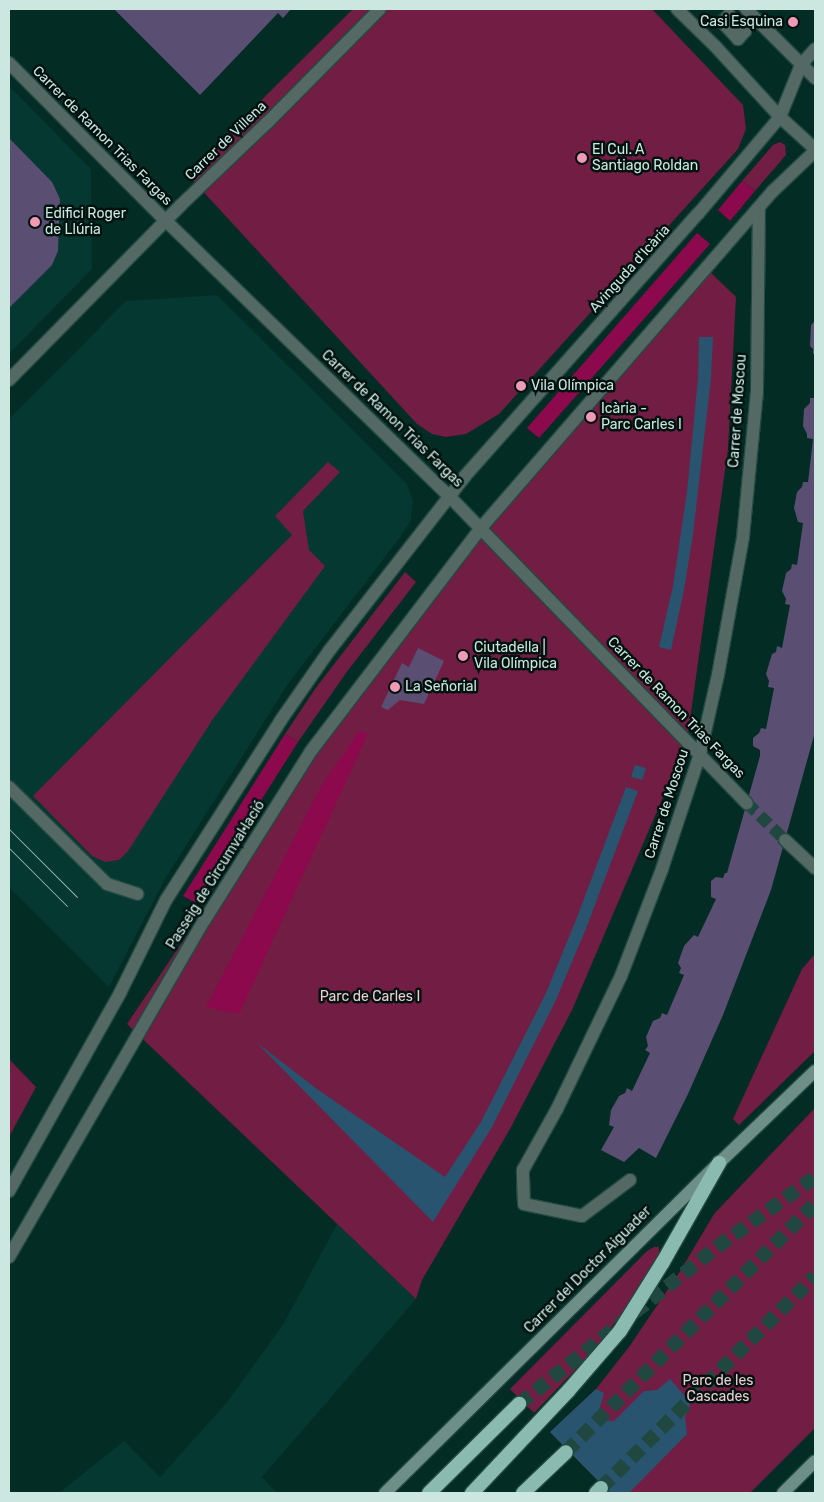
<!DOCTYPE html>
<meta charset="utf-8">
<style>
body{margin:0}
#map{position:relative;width:824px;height:1502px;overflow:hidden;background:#022c24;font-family:Rubik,sans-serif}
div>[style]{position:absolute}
.built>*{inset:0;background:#043830}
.green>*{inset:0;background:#721d43}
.forest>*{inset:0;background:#8c094d}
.water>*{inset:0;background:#28546f}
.building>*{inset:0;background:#5a4f72}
.tertiary-tunnel>*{height:12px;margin-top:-6px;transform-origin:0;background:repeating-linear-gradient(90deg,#204840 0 12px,transparent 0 18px)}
.trunk-tunnel>*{height:14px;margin-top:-7px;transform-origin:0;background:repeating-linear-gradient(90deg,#204840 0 14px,transparent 0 21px)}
.roads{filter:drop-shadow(1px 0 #224a42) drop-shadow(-1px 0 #224a42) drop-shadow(0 1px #224a42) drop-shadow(0 -1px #224a42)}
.pedestrian>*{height:12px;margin:-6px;padding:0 6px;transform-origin:6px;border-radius:6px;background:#546963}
.minor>*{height:12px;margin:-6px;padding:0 6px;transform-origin:6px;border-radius:6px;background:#546963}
.tertiary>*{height:12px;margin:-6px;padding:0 6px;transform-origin:6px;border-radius:6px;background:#546963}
.secondary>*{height:12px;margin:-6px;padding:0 6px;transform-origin:6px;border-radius:6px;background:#6e8f87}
.trunk>*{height:14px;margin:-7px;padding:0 7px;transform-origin:7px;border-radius:7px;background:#8bbbb0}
.tram>*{height:1px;margin:-0.5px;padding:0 0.5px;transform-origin:0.5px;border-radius:0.5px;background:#9bb9b2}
.dots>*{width:14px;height:14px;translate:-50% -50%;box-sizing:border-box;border:2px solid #00120e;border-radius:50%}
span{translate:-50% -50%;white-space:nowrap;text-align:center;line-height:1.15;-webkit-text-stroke:5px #00120e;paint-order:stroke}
.poi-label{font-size:14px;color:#cce7e0}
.right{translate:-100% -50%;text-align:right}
.left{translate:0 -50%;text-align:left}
.street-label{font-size:14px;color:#cce7e0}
.park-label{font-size:14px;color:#eecdd7}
.frame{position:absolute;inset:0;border:10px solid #cce7e0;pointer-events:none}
</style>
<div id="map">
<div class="built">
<div style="clip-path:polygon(9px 86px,91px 169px,92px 269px,9px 354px)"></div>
<div style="clip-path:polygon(217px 295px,407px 484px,413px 501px,411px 520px,401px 536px,288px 684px,165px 879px,109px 987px,9px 887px,9px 419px,126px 301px)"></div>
<div style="clip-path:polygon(337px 1224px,416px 1299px,262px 1477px,277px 1493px,59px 1493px,124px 1441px,160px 1477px,228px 1401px,284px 1323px)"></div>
</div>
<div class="green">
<div style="clip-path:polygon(353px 9px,652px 9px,743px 105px,746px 129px,738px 149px,499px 414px,466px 434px,446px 437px,432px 434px,417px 424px,187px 174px)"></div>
<div style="clip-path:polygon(780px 142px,785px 145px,786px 155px,755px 191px,742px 181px,773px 145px)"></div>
<div style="clip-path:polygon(707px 269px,736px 297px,728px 449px,687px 741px,572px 1010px,510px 1129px,422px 1280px,416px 1299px,127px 1024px,311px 751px,480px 529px)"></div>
<div style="clip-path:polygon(328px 462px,340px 472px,303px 511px,309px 550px,325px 566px,213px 719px,128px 851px,119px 860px,105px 862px,92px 856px,33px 796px,292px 535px,275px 516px)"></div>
<div style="clip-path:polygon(405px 572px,416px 582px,346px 673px,298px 742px,285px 734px,315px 689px)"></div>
<div style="clip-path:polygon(815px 954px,815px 1051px,739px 1125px,733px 1119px,802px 969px)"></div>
<div style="clip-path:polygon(9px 1059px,36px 1087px,9px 1137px)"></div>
<div style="clip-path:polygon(815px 1108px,815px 1428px,750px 1493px,610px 1493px,550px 1432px,596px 1389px,629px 1347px,679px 1273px,714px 1214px)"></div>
<div style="clip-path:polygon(654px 1247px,659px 1247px,659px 1257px,636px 1294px,596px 1348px,534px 1413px,510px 1389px,647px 1251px)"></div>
</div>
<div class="forest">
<div style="clip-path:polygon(742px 181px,755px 191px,730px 221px,718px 210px)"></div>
<div style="clip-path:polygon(697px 233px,710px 244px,539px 438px,527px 428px)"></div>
<div style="clip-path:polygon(359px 731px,368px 734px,239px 1014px,206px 1007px,322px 785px)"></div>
<div style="clip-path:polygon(285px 734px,298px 742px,196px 903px,183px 896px)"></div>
</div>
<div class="water">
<div style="clip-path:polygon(699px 337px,713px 337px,711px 378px,693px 535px,684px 590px,671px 650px,659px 647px,673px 586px,687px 492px,698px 378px)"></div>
<div style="clip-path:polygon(635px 765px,646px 768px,642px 780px,631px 777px)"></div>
<div style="clip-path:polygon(626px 787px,638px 791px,587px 926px,556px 1000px,492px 1127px,433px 1222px,257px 1043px,317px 1089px,445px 1177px,481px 1122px,546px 993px,576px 920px)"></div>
<div style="clip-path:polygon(670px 1379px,691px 1403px,685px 1417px,687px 1434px,629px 1493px,610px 1493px,550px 1432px,596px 1389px,604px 1393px,596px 1421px,614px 1421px,644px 1391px,657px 1390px)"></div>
</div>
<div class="building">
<div style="clip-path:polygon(114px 9px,291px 9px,283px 18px,278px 13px,200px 95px)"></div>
<div style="clip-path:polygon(9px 138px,52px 182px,60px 199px,58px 251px,52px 265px,9px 308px)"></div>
<div style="clip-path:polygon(815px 321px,815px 354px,813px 354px,813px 349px,810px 346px,811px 325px)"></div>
<div style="clip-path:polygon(810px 398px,815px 398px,815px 732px,771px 890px,723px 1015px,688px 1094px,656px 1158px,639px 1148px,624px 1162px,601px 1150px,614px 1127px,609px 1125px,611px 1110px,619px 1096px,625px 1093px,627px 1088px,632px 1091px,650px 1053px,645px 1050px,648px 1046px,646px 1037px,653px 1021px,660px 1018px,662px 1013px,667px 1015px,684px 975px,679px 973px,681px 968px,678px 963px,684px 946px,694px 935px,698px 937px,716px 899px,711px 897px,711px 881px,716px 877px,723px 878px,725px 873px,727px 873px,760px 756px,760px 750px,753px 746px,753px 738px,759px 733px,761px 728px,766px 729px,774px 688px,768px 687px,769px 681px,766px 674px,772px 654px,776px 652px,777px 646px,782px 648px,790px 605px,785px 604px,786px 599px,782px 591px,786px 573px,791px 569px,792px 564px,797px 565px,803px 523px,798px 522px,794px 508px,797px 492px,802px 487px,803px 482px,808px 482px,813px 439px,807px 438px,807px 434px,803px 426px,804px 409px,810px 403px)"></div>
<div style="clip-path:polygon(418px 648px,444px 661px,424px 704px,400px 700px,388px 710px,381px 707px,402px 663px,409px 667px)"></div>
</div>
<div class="tertiary-tunnel">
<div style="left:747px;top:803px;width:53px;rotate:44.2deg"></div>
</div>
<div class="trunk-tunnel">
<div style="left:519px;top:1404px;width:253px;rotate:-38.4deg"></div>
<div style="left:717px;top:1247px;width:120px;rotate:-35.5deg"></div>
<div style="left:566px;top:1452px;width:351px;rotate:-44.9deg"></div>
<div style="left:601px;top:1488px;width:301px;rotate:-44.7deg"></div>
</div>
<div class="roads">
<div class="pedestrian">
<div style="left:729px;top:15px;width:23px;rotate:45deg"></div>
<div style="left:745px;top:31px;width:11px;rotate:131deg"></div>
<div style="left:738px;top:39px;width:23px;rotate:-133deg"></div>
<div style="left:722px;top:22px;width:10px;rotate:-45deg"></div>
<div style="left:9px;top:380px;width:244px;rotate:-45.5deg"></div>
<div style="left:180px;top:206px;width:122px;rotate:-43.7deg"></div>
<div style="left:268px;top:122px;width:159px;rotate:-45.3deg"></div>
<div style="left:9px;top:787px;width:138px;rotate:44.7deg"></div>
<div style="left:107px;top:884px;width:32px;rotate:18deg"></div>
</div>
<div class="minor">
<div style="left:630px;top:1180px;width:60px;rotate:143.1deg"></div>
<div style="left:582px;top:1216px;width:59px;rotate:-168.3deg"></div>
<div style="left:524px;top:1204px;width:34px;rotate:-92deg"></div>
<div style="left:523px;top:1170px;width:70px;rotate:-60.9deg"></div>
<div style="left:557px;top:1109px;width:148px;rotate:-64.3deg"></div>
<div style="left:621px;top:976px;width:115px;rotate:-69deg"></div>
<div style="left:662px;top:869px;width:121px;rotate:-71.7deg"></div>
<div style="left:700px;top:754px;width:81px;rotate:-77.2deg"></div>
<div style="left:718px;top:675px;width:140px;rotate:-79.7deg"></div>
<div style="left:743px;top:537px;width:146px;rotate:-84.5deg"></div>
<div style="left:757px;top:392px;width:184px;rotate:-89.4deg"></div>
</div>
<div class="tertiary">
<div style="left:677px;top:9px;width:53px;rotate:44.2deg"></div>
<div style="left:715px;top:46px;width:96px;rotate:47.5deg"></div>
<div style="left:780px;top:117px;width:47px;rotate:42.4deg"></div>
<div style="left:746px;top:9px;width:98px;rotate:45deg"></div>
<div style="left:9px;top:63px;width:223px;rotate:45.2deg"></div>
<div style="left:166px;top:221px;width:395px;rotate:44.2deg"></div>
<div style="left:449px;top:496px;width:428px;rotate:45.9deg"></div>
<div style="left:785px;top:840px;width:41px;rotate:43deg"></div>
<div style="left:9px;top:1191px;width:227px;rotate:-60.7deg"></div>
<div style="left:120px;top:993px;width:104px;rotate:-63.7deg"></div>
<div style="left:166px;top:900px;width:214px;rotate:-57.4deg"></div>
<div style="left:281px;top:720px;width:84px;rotate:-55.2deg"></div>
<div style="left:329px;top:651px;width:222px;rotate:-52.1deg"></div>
<div style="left:465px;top:476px;width:351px;rotate:-48.4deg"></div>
<div style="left:698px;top:214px;width:127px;rotate:-49.8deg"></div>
<div style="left:780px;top:117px;width:56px;rotate:-68deg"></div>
<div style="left:801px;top:65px;width:21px;rotate:-49deg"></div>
<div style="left:9px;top:1257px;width:388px;rotate:-59.9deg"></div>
<div style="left:204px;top:921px;width:201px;rotate:-57.8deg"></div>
<div style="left:311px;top:751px;width:279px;rotate:-52.7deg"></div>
<div style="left:480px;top:529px;width:447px;rotate:-49.1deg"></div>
<div style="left:773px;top:191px;width:58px;rotate:-43.6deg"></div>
</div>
<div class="secondary">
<div style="left:385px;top:1493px;width:470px;rotate:-44.7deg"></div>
<div style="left:719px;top:1163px;width:133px;rotate:-43.8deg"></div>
<div style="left:783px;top:1493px;width:45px;rotate:-45deg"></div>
</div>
<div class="trunk">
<div style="left:429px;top:1493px;width:127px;rotate:-44.7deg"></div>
<div style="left:472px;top:1493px;width:141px;rotate:-46.7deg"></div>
<div style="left:569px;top:1390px;width:78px;rotate:-49.2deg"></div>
<div style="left:620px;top:1331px;width:81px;rotate:-58.1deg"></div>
<div style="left:663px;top:1262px;width:114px;rotate:-60.5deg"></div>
<div style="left:523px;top:1493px;width:59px;rotate:-43.6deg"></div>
<div style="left:596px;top:1493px;width:7px;rotate:-45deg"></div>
</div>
</div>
<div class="tram">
<div style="left:9px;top:829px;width:96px;rotate:45deg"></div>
<div style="left:9px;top:848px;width:82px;rotate:45deg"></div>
</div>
<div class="dots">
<div style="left:793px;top:22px;background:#f09ab7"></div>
<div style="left:582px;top:158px;background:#f09ab7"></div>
<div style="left:35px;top:222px;background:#f09ab7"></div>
<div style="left:521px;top:386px;background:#f09ab7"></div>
<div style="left:591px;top:417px;background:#f09ab7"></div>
<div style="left:463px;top:656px;background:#f09ab7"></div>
<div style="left:395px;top:687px;background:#f09ab7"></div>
</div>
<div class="poi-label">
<span class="right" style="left:783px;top:22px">Casi Esquina</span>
<span class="left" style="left:592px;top:158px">El Cul. A<br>Santiago Roldan</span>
<span class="left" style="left:45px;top:222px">Edifici Roger<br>de Llúria</span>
<span class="left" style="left:531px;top:386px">Vila Olímpica</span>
<span class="left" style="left:601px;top:417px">Icària -<br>Parc Carles I</span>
<span class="left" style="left:474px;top:656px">Ciutadella |<br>Vila Olímpica</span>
<span class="left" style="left:405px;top:687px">La Señorial</span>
</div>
<div class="street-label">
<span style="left:102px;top:136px;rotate:45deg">Carrer de Ramon Trias Fargas</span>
<span style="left:226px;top:141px;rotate:-44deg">Carrer de Villena</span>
<span style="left:630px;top:269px;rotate:-48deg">Avinguda d'Icària</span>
<span style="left:738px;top:411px;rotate:-86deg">Carrer de Moscou</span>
<span style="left:392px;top:419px;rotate:44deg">Carrer de Ramon Trias Fargas</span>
<span style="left:676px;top:708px;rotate:46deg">Carrer de Ramon Trias Fargas</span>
<span style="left:667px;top:804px;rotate:-72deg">Carrer de Moscou</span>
<span style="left:216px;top:875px;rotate:-58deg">Passeig de Circumval·lació</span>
<span style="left:588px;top:1270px;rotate:-45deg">Carrer del Doctor Aiguader</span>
</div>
<div class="park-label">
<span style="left:370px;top:997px">Parc de Carles I</span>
<span style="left:718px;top:1389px">Parc de les<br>Cascades</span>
</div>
<div class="frame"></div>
</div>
